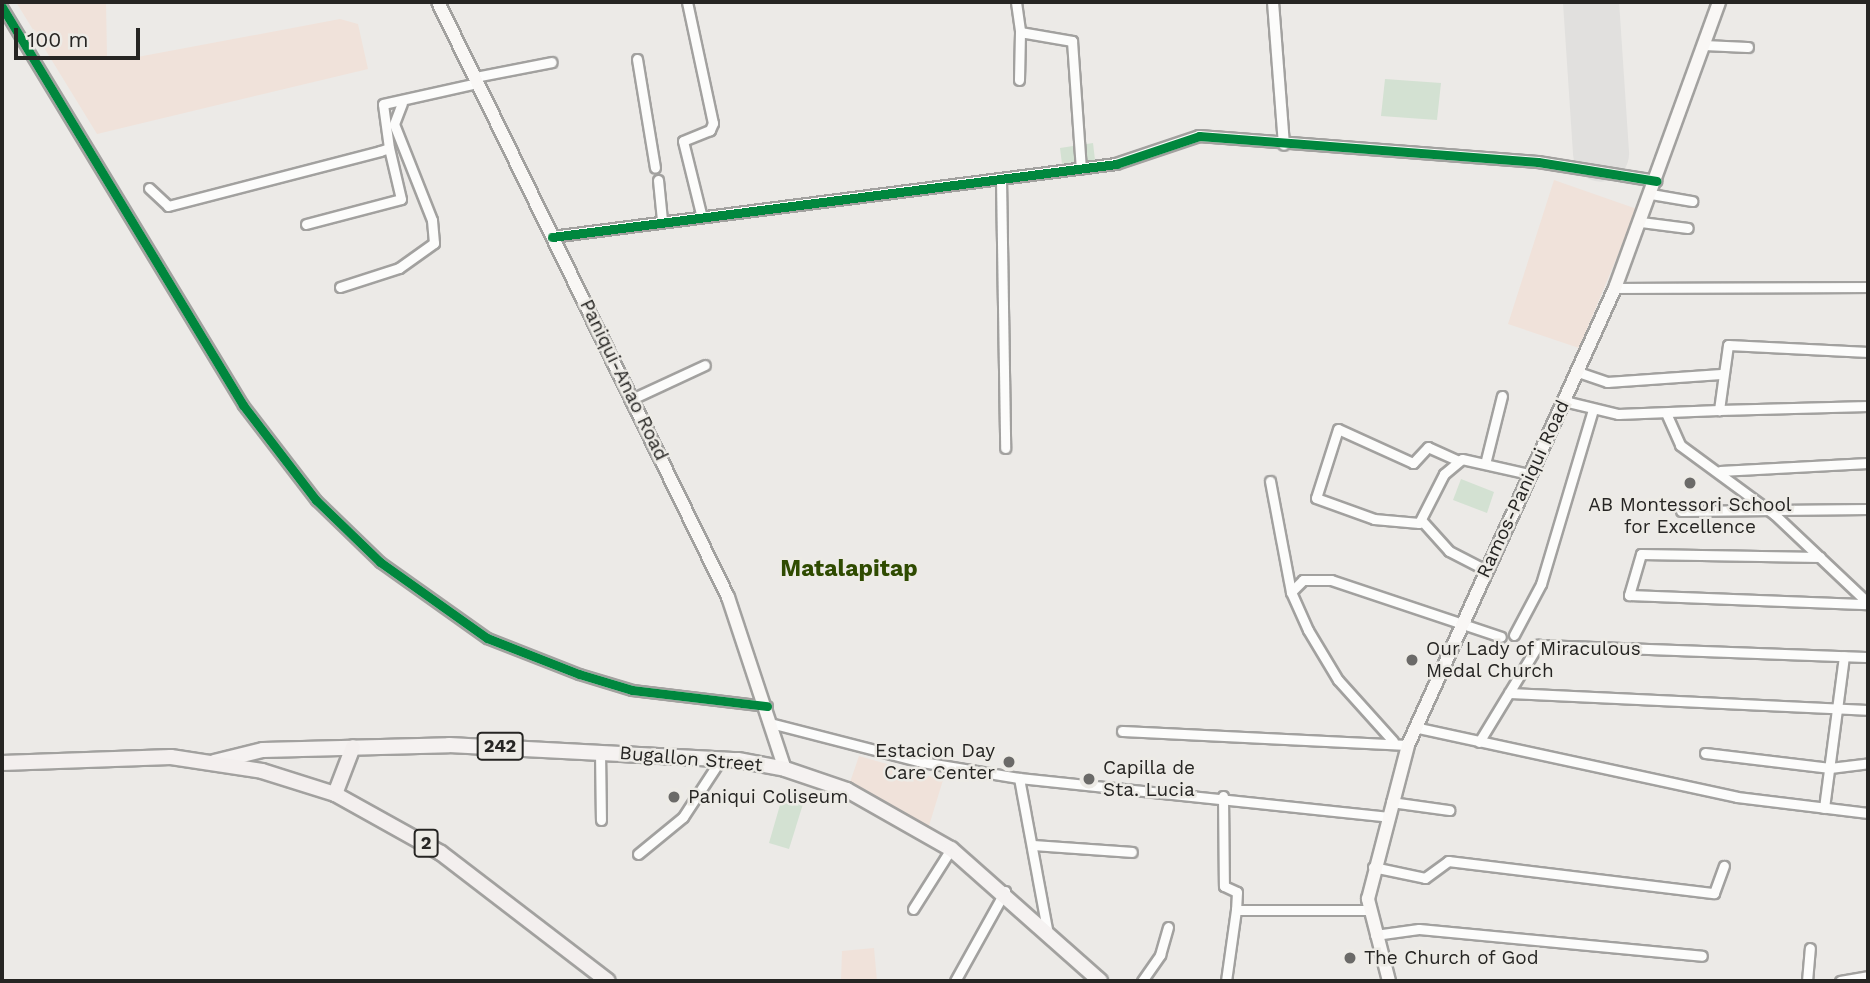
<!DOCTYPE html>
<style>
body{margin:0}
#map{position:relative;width:1870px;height:983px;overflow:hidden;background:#eceae7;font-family:"Work Sans",sans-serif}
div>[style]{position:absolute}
.education>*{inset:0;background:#f0e2da}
.green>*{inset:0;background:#d3e1d2}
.runway>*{height:56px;margin:-28px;padding:0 28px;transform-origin:28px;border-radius:28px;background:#e1e0de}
.roads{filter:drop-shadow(2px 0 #a2a19f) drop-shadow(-2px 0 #a2a19f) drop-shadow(0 2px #a2a19f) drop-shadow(0 -2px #a2a19f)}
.minor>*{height:9px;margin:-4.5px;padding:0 4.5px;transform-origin:4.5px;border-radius:4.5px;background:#fcfcfb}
.tertiary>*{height:10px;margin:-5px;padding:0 5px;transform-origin:5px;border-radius:5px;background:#fcfcfb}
.secondary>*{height:12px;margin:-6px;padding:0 6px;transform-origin:6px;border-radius:6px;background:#f9f7f5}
.primary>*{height:14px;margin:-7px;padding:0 7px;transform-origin:7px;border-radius:7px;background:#f5f2f1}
.trunk>*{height:14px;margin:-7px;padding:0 7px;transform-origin:7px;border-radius:7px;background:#f3efee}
.cycleway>*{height:9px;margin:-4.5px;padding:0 4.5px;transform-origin:4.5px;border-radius:4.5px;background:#00873e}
.dots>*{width:19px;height:19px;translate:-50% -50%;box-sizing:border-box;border:4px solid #edebe6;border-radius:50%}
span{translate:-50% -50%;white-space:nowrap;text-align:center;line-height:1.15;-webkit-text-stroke:5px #edebe6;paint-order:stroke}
.shield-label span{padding:2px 5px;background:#edebe6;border:2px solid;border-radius:5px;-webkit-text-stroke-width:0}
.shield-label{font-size:18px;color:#262523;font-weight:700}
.street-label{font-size:19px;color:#262523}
.poi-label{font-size:19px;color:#262523}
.left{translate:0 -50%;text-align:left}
.right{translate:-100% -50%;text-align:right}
.quarter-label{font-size:23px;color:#2f4b01;font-weight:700}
.frame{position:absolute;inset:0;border:4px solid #262523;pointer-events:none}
.scale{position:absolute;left:14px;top:28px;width:126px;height:32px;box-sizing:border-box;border:4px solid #262523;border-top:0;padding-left:9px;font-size:21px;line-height:24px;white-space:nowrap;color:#262523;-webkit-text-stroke:5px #edebe6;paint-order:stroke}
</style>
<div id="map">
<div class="education">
<div style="clip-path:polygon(16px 2px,106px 2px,107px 56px,132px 58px,340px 19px,358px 24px,368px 69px,97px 134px)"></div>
<div style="clip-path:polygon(1554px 180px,1637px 209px,1579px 348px,1508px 324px)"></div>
<div style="clip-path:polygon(859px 756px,943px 780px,928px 829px,848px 788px)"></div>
<div style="clip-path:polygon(874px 948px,877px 981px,841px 981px,842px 951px)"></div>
</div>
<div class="green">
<div style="clip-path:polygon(1385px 79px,1441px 83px,1437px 120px,1381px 116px)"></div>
<div style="clip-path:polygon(1093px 143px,1095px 160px,1062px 164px,1060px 148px)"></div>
<div style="clip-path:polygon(1461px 479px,1494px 492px,1487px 513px,1453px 500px)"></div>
<div style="clip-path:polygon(782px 798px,803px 804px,789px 849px,769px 843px)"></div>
</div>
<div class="runway">
<div style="left:1591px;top:2px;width:152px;rotate:86.2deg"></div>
</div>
<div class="roads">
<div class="minor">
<div style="left:687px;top:2px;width:124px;rotate:77.9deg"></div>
<div style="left:713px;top:123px;width:8px;rotate:113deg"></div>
<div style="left:710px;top:130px;width:29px;rotate:158deg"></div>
<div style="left:683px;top:141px;width:75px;rotate:76.1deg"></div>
<div style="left:1016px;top:2px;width:30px;rotate:82deg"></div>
<div style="left:1020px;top:32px;width:53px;rotate:9.8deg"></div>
<div style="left:1072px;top:41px;width:128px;rotate:86deg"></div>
<div style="left:2px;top:7px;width:465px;rotate:58.8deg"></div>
<div style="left:243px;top:405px;width:120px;rotate:52.5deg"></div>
<div style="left:316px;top:500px;width:89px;rotate:44.1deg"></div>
<div style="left:380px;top:562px;width:131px;rotate:35.4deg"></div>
<div style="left:487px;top:638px;width:99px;rotate:21.4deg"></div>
<div style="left:579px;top:674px;width:55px;rotate:16.8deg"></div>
<div style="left:632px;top:690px;width:136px;rotate:6.8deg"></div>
<div style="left:1703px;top:45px;width:45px;rotate:2.5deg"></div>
<div style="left:637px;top:59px;width:110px;rotate:80.6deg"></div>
<div style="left:475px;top:77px;width:78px;rotate:-11deg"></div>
<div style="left:1019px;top:80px;width:48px;rotate:-88.8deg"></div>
<div style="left:1001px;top:179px;width:269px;rotate:89.1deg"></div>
<div style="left:658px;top:180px;width:40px;rotate:84.3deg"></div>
<div style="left:149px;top:188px;width:26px;rotate:43deg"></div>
<div style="left:168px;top:206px;width:219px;rotate:-14.5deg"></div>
<div style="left:380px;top:151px;width:9px;rotate:-18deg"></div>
<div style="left:389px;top:148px;width:44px;rotate:-97.8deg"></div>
<div style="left:383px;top:104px;width:96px;rotate:-12.6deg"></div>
<div style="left:1651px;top:194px;width:42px;rotate:9.7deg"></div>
<div style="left:1641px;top:222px;width:47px;rotate:7.3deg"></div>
<div style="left:306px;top:224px;width:98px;rotate:-14.7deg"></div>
<div style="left:401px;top:199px;width:52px;rotate:-103.2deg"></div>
<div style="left:340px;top:287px;width:62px;rotate:-17.9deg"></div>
<div style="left:399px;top:268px;width:43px;rotate:-35.5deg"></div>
<div style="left:434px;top:243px;width:23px;rotate:-95deg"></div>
<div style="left:432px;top:220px;width:103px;rotate:-111.6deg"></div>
<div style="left:394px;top:124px;width:22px;rotate:-69deg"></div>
<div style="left:1615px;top:288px;width:253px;rotate:-0.2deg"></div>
<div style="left:1868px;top:352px;width:140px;rotate:-177.1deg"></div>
<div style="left:1728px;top:345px;width:66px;rotate:97.9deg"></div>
<div style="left:1719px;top:410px;width:149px;rotate:-1.5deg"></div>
<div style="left:1578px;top:372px;width:31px;rotate:19deg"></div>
<div style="left:1607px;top:382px;width:114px;rotate:-4deg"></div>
<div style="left:634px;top:398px;width:78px;rotate:-24.9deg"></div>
<div style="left:1564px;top:401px;width:56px;rotate:13.5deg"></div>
<div style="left:1618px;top:414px;width:101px;rotate:-2.3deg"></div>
<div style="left:1666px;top:413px;width:35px;rotate:66deg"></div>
<div style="left:1680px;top:445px;width:117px;rotate:36.3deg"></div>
<div style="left:1774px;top:514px;width:129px;rotate:43.4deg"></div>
<div style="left:1486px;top:460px;width:66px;rotate:-76deg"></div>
<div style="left:1459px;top:461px;width:34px;rotate:-156deg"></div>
<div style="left:1428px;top:447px;width:22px;rotate:133deg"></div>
<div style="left:1413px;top:463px;width:82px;rotate:-155.6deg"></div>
<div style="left:1338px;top:429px;width:72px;rotate:107.7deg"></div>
<div style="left:1316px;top:498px;width:62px;rotate:19.9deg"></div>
<div style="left:1374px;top:519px;width:45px;rotate:5.1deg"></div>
<div style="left:1419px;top:523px;width:55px;rotate:-63deg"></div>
<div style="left:1444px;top:474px;width:23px;rotate:-40deg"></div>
<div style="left:1462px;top:459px;width:69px;rotate:12.6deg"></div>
<div style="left:1720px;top:471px;width:148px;rotate:-3.1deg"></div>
<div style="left:1270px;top:481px;width:113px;rotate:79.3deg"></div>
<div style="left:1681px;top:511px;width:187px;rotate:-0.6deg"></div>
<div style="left:1423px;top:522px;width:39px;rotate:48deg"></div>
<div style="left:1449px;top:551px;width:42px;rotate:27.2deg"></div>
<div style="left:1820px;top:557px;width:179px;rotate:-179deg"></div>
<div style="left:1641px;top:554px;width:43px;rotate:106.3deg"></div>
<div style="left:1629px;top:595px;width:239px;rotate:2.2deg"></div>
<div style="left:1514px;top:635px;width:58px;rotate:-62.1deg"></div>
<div style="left:1541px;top:584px;width:182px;rotate:-73.4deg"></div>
<div style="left:1509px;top:693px;width:359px;rotate:2.7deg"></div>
<div style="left:774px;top:724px;width:153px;rotate:14.4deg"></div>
<div style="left:922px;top:762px;width:98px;rotate:9.4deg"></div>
<div style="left:1019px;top:778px;width:370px;rotate:6deg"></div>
<div style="left:1414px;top:727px;width:330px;rotate:12.2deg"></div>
<div style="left:1737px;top:797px;width:132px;rotate:7deg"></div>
<div style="left:1122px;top:731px;width:286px;rotate:2.8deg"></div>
<div style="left:1393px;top:741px;width:82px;rotate:-132deg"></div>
<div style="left:1338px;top:680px;width:58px;rotate:-121deg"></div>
<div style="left:1308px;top:630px;width:42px;rotate:-114.1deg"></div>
<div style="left:1291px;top:592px;width:17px;rotate:-45deg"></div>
<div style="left:1303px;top:580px;width:28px"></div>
<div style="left:1331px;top:580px;width:179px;rotate:18.5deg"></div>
<div style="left:1479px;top:742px;width:114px;rotate:-58.7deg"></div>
<div style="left:1538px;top:645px;width:330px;rotate:2.1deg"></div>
<div style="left:600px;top:751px;width:69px;rotate:89.2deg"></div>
<div style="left:1705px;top:753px;width:126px;rotate:6.8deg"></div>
<div style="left:1830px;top:768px;width:38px;rotate:-7deg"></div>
<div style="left:1019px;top:778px;width:154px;rotate:79.5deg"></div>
<div style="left:1223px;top:796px;width:90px;rotate:89.4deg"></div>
<div style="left:1224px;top:886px;width:14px;rotate:25deg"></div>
<div style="left:1237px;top:892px;width:18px;rotate:93deg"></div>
<div style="left:1236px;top:910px;width:133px"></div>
<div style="left:1391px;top:802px;width:59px;rotate:7.9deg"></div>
<div style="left:1824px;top:808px;width:153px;rotate:-82.5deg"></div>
<div style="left:1034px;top:845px;width:98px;rotate:4.1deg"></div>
<div style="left:638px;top:854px;width:58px;rotate:-39.4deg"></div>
<div style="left:683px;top:817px;width:69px;rotate:-56.8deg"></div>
<div style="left:1373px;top:867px;width:53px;rotate:11.9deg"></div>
<div style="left:1425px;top:878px;width:29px;rotate:-36deg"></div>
<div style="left:1448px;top:861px;width:268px;rotate:6.9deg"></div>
<div style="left:1714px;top:893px;width:29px;rotate:-70deg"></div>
<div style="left:913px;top:909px;width:71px;rotate:-57.7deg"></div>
<div style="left:1375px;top:935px;width:44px;rotate:-7.8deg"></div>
<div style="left:1419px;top:929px;width:284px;rotate:5.4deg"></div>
<div style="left:955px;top:981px;width:103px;rotate:-60.9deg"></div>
<div style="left:1142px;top:981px;width:32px;rotate:-55deg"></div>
<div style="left:1160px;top:955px;width:29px;rotate:-74deg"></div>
<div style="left:1226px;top:981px;width:72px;rotate:-82deg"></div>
<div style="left:1807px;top:981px;width:33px;rotate:-85deg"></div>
<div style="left:1840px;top:981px;width:28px;rotate:-10deg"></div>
</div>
<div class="tertiary">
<div style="left:1273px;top:2px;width:143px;rotate:85.6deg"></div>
<div style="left:552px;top:237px;width:569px;rotate:-7.37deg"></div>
<div style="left:1116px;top:164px;width:88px;rotate:-18.6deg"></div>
<div style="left:1199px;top:136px;width:340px;rotate:4.4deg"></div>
<div style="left:1538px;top:162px;width:120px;rotate:9.1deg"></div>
</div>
<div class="secondary">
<div style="left:438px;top:2px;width:662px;rotate:64.02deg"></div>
<div style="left:728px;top:597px;width:181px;rotate:71.7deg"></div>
<div style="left:1389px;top:981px;width:85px;rotate:-104.4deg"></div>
<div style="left:1368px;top:899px;width:159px;rotate:-75.4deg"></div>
<div style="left:1408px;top:745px;width:502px;rotate:-65.63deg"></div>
<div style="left:1615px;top:288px;width:304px;rotate:-70deg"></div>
</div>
<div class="primary">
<div style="left:214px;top:762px;width:50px;rotate:-13.8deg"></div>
<div style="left:263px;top:750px;width:186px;rotate:-1.5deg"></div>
<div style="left:449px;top:745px;width:289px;rotate:3deg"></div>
<div style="left:738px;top:760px;width:48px;rotate:10.8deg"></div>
<div style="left:785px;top:769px;width:65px;rotate:18.7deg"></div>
<div style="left:847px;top:790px;width:120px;rotate:29.6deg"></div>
<div style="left:951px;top:849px;width:199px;rotate:41.5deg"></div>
</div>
<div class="trunk">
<div style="left:2px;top:763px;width:169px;rotate:-2deg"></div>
<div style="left:171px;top:757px;width:92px;rotate:8.7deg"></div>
<div style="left:262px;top:771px;width:77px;rotate:17.5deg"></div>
<div style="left:335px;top:794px;width:121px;rotate:29.1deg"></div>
<div style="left:441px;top:853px;width:210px;rotate:37.5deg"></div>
<div style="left:335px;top:794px;width:50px;rotate:-69deg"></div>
</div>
</div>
<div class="cycleway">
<div style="left:2px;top:7px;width:465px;rotate:58.8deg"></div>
<div style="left:243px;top:405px;width:120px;rotate:52.5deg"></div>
<div style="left:316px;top:500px;width:89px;rotate:44.1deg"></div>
<div style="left:380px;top:562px;width:131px;rotate:35.4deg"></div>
<div style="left:487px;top:638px;width:99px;rotate:21.4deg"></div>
<div style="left:579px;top:674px;width:55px;rotate:16.8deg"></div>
<div style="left:632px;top:690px;width:136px;rotate:6.8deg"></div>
<div style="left:552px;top:237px;width:569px;rotate:-7.37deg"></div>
<div style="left:1116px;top:164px;width:88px;rotate:-18.6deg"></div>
<div style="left:1199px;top:136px;width:340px;rotate:4.4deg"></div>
<div style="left:1538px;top:162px;width:120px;rotate:9.1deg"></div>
</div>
<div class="dots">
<div style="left:1690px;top:483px;background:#6b6a68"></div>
<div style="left:1412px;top:660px;background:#6b6a68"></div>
<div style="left:1009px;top:762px;background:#6b6a68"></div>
<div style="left:1089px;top:779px;background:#6b6a68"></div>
<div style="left:674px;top:797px;background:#6b6a68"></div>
<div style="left:1350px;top:958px;background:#6b6a68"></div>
</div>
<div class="shield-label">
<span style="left:500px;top:746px">242</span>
<span style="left:426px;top:843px">2</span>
</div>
<div class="street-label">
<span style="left:624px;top:380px;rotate:64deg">Paniqui-Anao Road</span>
<span style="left:1523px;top:489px;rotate:-65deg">Ramos-Paniqui Road</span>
<span style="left:691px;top:759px;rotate:5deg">Bugallon Street</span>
</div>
<div class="poi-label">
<span style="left:1690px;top:516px">AB Montessori School<br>for Excellence</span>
<span class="left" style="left:1426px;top:660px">Our Lady of Miraculous<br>Medal Church</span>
<span class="right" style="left:995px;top:762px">Estacion Day<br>Care Center</span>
<span class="left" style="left:1103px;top:779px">Capilla de<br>Sta. Lucia</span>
<span class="left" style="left:688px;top:797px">Paniqui Coliseum</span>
<span class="left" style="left:1364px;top:958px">The Church of God</span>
</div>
<div class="quarter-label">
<span style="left:849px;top:569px">Matalapitap</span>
</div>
<div class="frame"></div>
<div class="scale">100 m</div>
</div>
